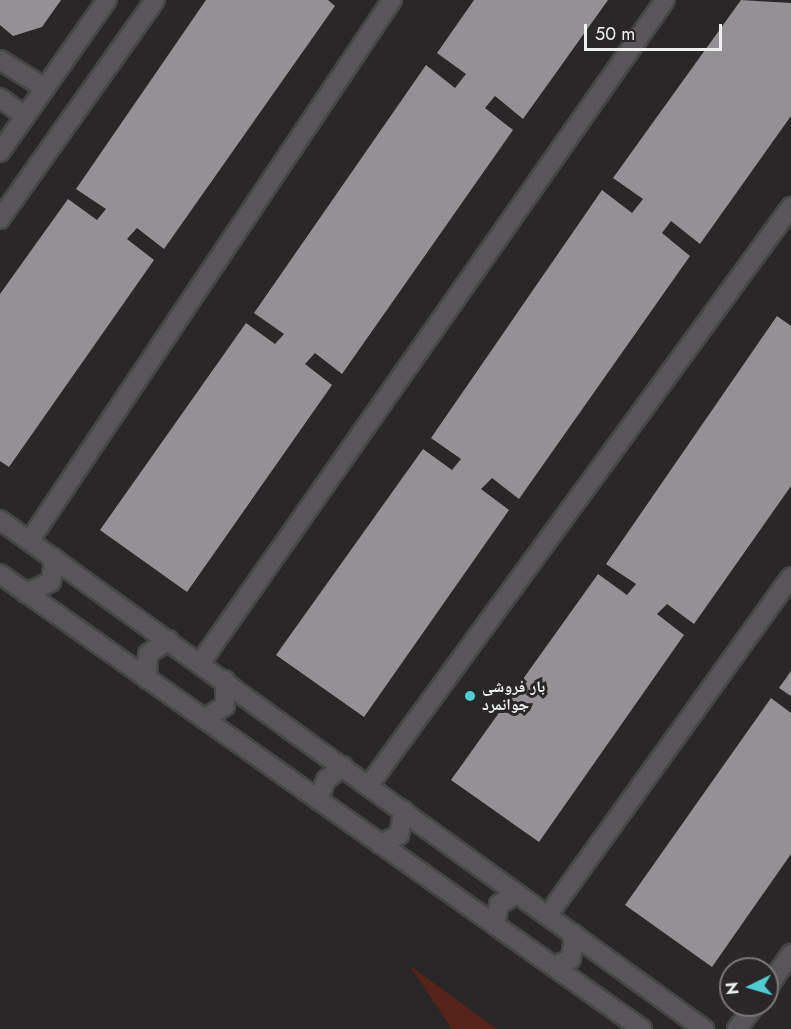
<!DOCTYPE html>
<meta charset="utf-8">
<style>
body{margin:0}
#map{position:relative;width:791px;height:1029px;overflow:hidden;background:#292728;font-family:Jost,"Noto Naskh Arabic",sans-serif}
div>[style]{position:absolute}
.green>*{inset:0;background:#552319}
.building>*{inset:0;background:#939194}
.roads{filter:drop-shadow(2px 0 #474647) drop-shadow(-2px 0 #474647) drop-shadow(0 2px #474647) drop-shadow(0 -2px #474647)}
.minor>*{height:18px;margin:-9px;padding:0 9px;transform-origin:9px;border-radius:9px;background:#585658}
.dots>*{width:16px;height:16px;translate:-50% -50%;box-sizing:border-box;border:3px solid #292728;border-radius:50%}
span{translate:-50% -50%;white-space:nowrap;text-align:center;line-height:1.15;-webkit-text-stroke:6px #292728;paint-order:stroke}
.poi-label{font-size:16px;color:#f0eff0;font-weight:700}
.left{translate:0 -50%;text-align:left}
.north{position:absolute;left:719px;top:957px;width:60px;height:60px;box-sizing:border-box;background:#292728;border:2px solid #797778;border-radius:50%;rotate:265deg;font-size:16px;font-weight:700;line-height:24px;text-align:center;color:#f0eff0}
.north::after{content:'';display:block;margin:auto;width:21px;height:27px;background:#51ccd1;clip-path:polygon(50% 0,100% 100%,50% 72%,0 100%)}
.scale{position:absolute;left:584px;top:24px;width:138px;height:27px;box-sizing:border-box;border:3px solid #f0eff0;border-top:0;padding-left:8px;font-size:18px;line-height:21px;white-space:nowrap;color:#f0eff0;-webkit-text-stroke:4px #292728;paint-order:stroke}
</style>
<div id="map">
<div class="green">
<div style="clip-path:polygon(409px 965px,497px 1029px,452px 1029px)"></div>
</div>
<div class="building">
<div style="clip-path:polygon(0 0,61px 0,42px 27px,13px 36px,0 25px)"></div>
<div style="clip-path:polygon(206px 0,328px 0,335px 6px,164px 249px,137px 228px,127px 239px,154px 260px,9px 467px,0 461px,0 294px,68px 199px,97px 220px,106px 209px,76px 189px)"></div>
<div style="clip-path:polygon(474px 0,608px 0,523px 119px,495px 96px,485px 108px,513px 130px,342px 374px,315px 353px,305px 364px,332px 385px,187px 592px,100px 530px,246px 323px,275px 344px,284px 334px,254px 313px,426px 65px,455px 88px,466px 74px,437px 53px)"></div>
<div style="clip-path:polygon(741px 0,791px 3px,791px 116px,700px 244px,671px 221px,662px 233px,690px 256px,519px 499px,492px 478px,481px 489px,509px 510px,364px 717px,276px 655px,423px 449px,452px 470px,461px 459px,431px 438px,602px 190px,632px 213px,643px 199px,613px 178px)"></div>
<div style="clip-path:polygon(777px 316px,791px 326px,791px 486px,694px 624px,667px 604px,657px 614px,684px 635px,539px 842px,451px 780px,598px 574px,627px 595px,636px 584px,606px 564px)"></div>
<div style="clip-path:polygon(791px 671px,791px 696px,779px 688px)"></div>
<div style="clip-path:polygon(771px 698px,791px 713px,791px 854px,712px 967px,625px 905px)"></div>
</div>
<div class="roads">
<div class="minor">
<div style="left:0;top:60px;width:53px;rotate:31.9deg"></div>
<div style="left:0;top:98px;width:31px;rotate:36deg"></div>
<div style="left:0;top:152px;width:186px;rotate:-54.9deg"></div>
<div style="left:0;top:219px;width:268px;rotate:-54.7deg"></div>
<div style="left:0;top:520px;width:869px;rotate:35.87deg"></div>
<div style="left:30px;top:540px;width:650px;rotate:-56.16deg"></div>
<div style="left:0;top:574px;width:787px;rotate:35.33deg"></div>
<div style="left:26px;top:593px;width:27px;rotate:-24deg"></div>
<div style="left:51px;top:582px;width:24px;rotate:-83deg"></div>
<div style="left:201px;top:662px;width:808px;rotate:-54.97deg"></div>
<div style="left:147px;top:679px;width:25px;rotate:-88deg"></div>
<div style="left:148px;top:654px;width:25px;rotate:-34deg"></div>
<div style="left:204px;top:719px;width:25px;rotate:-32deg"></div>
<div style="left:225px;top:706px;width:26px;rotate:-90deg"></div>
<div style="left:369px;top:785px;width:716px;rotate:-53.87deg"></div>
<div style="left:318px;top:800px;width:22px;rotate:-68deg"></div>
<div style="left:326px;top:780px;width:22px;rotate:-39deg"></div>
<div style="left:380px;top:844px;width:21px;rotate:-25deg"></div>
<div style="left:399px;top:835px;width:25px;rotate:-79deg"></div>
<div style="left:548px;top:915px;width:416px;rotate:-54.3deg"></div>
<div style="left:495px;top:925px;width:21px;rotate:-79deg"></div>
<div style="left:499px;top:904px;width:21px;rotate:-28deg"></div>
<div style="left:553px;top:966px;width:19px;rotate:-21deg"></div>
<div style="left:571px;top:959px;width:25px;rotate:-83deg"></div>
<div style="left:767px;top:988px;width:42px;rotate:-54.8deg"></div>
<div style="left:737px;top:1029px;width:30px;rotate:-53deg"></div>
</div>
</div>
<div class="dots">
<div style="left:470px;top:696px;background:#51ccd1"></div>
</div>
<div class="poi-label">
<span class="left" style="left:482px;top:696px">بار فروشی<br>جوانمرد</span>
</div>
<div class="north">N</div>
<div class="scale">50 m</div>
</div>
